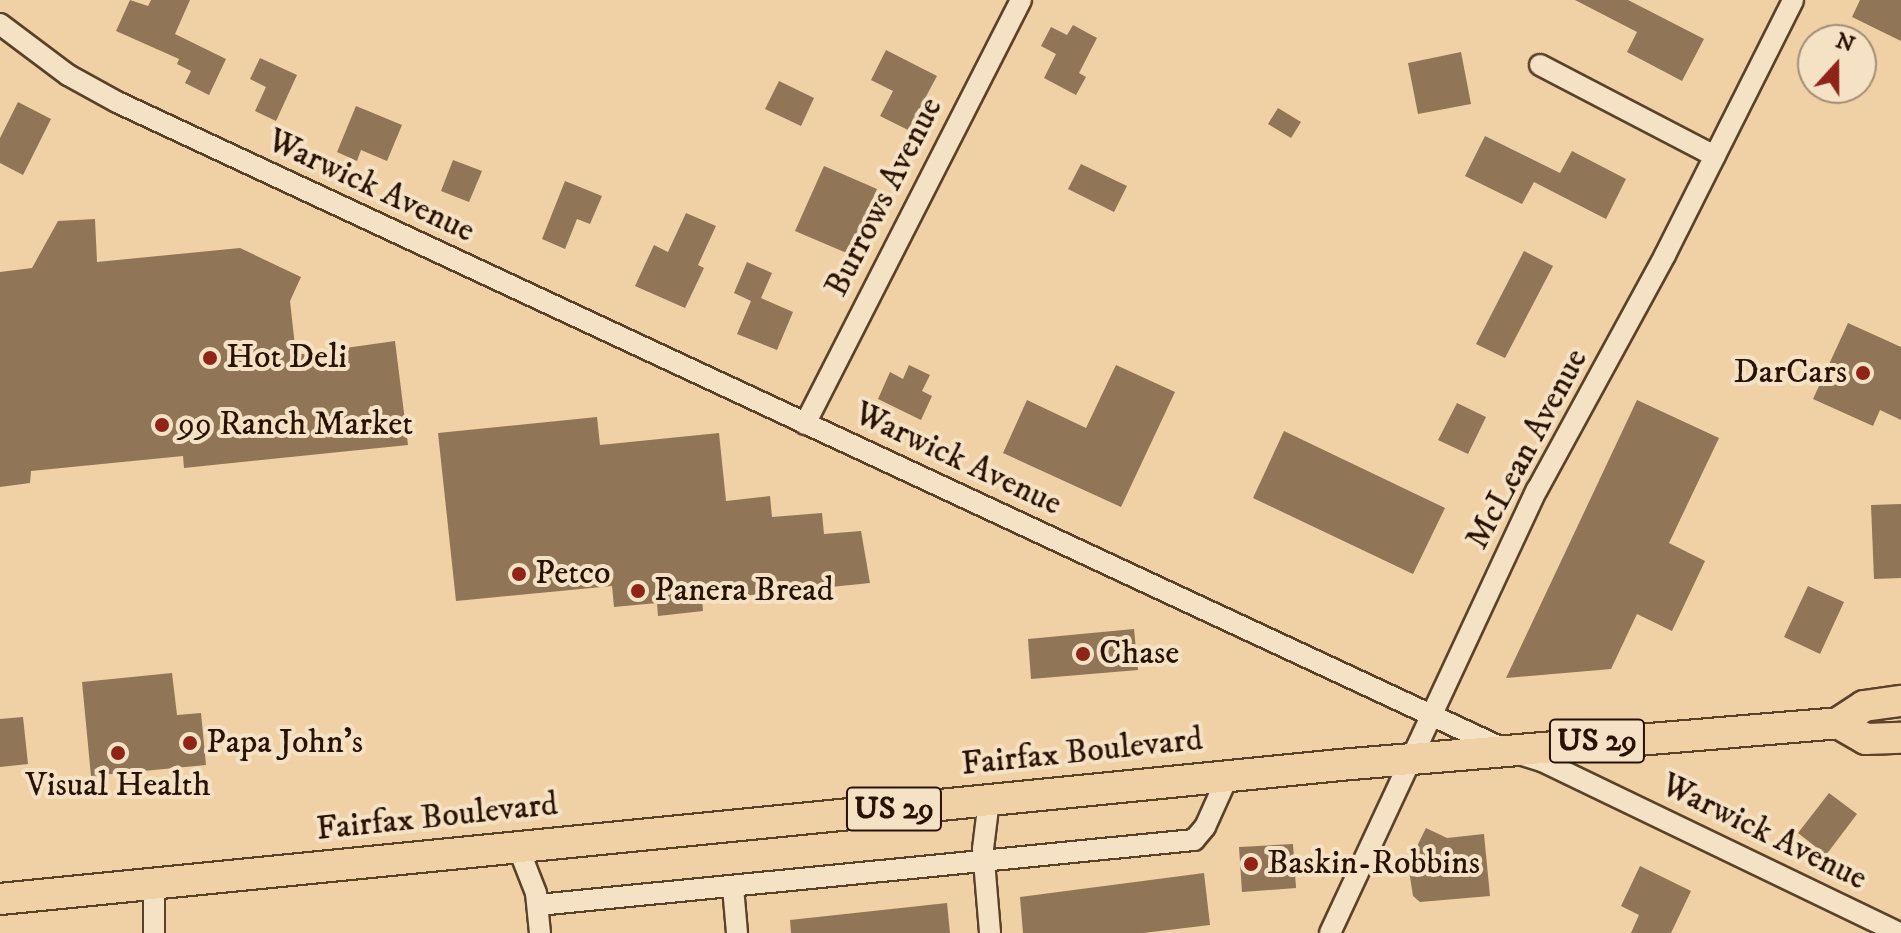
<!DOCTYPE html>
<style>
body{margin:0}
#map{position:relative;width:1901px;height:933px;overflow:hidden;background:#efd1a5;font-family:"IM FELL DW Pica",serif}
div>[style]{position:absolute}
.building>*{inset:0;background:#907556}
.roads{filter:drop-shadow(2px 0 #5a4229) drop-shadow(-2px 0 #5a4229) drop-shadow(0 2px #5a4229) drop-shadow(0 -2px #5a4229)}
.minor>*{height:20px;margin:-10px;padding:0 10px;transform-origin:10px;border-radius:10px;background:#f5e1c4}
.primary>*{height:30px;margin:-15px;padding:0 15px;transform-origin:15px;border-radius:15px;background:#efd1a5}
.dots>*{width:22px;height:22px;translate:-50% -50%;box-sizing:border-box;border:4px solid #f5e1c4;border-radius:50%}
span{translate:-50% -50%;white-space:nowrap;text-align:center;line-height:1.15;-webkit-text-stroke:8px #f5e1c4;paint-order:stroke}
.shield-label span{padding:2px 6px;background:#f5e1c4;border:2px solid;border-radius:6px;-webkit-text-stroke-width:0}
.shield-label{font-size:32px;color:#291200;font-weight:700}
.street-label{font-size:34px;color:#291200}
.poi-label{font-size:34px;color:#291200}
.left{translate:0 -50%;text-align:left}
.right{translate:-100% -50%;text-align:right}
.north{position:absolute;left:1797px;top:24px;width:80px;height:80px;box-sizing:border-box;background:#f5e1c4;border:2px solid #a38e76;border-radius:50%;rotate:21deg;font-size:22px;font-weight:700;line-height:32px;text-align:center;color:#291200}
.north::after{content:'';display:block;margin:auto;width:28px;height:36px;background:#8f2418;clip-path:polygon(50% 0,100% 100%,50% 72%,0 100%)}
</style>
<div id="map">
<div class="building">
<div style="clip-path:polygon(130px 0,148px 6px,151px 0,190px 0,175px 34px,226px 59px,209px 95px,185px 83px,191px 71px,177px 64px,179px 59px,116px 31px)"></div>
<div style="clip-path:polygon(1575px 0,1628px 0,1704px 39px,1682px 81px,1627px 52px,1637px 32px)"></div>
<div style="clip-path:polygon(1860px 0,1901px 0,1901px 41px,1852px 17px)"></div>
<div style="clip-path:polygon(1073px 25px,1097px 38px,1079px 73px,1086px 77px,1076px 95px,1044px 78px,1056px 54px,1041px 46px,1051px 27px,1067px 35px)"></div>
<div style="clip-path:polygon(886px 50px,937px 76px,908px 130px,880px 116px,893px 91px,871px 80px)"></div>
<div style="clip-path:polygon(1461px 52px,1471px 104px,1418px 114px,1408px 63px)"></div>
<div style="clip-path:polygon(260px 58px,297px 75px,276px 121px,255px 111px,266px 87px,250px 79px)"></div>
<div style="clip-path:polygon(779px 81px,814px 98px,801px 126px,765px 109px)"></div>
<div style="clip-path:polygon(18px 102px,51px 119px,23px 175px,0 163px,0 138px)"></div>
<div style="clip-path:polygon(356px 106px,402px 125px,387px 161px,361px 150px,357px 161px,337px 152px)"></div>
<div style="clip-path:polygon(1278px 108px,1301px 122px,1291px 138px,1268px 124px)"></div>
<div style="clip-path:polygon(1485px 136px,1560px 173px,1572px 151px,1626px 179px,1606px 219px,1534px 182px,1522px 204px,1465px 176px)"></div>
<div style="clip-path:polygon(453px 160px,482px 171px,469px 202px,441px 191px)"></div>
<div style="clip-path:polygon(1081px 164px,1127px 186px,1114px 212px,1068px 189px)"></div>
<div style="clip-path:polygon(824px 166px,877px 189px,849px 254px,795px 231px)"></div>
<div style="clip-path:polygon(565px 181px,602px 196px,590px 224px,577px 219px,565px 249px,542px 239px)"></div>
<div style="clip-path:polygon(686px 213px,716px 226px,698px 265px,704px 268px,685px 308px,635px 286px,654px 245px,668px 252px)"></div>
<div style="clip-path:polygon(95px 219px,97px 262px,240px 248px,301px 277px,290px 301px,296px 355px,395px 341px,408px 445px,184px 468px,183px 456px,31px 471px,30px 483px,0 487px,0 272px,32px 268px,58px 221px)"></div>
<div style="clip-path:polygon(1524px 251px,1553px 266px,1505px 358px,1476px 344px)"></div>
<div style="clip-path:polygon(747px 262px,772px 273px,761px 298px,793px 312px,777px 350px,737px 334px,751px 301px,734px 293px)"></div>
<div style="clip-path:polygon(1848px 323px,1901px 347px,1901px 420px,1880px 410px,1873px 426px,1813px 399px)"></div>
<div style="clip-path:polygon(909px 365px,930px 375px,922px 391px,932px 396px,921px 420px,878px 399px,890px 372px,903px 379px)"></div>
<div style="clip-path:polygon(1116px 365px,1175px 392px,1121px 507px,1003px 453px,1027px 400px,1086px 428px)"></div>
<div style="clip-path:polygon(1637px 400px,1719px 438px,1669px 543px,1705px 561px,1672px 631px,1637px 614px,1611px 669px,1506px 678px)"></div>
<div style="clip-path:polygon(1457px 403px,1486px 417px,1468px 454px,1438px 440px)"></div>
<div style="clip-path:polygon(597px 417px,600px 445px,719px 433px,726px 501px,770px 496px,772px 517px,822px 513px,824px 534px,861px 531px,870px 583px,702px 600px,703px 611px,658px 616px,657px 603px,614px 607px,612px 586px,456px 601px,438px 433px)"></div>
<div style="clip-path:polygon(1284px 431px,1445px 508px,1413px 574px,1253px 498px)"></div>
<div style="clip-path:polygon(1901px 504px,1901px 578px,1874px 579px,1871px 505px)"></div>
<div style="clip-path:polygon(1808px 586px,1844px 602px,1820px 654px,1784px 637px)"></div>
<div style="clip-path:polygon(1134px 629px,1138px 670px,1031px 679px,1028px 639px)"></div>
<div style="clip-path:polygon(172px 673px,177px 715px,201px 713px,206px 765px,91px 776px,82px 682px)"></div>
<div style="clip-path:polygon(23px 717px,28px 764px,0 767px,0 719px)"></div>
<div style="clip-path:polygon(1829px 793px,1857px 814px,1826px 855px,1798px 833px)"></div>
<div style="clip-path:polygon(1426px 828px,1447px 838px,1484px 834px,1490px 896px,1420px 902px,1413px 896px,1408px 864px)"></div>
<div style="clip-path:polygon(1293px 844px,1296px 888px,1242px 892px,1239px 847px)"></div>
<div style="clip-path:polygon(1640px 866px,1691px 891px,1671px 933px,1631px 933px,1639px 915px,1621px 906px)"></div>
<div style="clip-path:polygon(1204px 873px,1210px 925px,1143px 933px,1023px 933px,1020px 897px)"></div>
<div style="clip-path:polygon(947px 903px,950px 933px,791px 933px,790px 920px)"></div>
</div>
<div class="roads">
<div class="minor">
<div style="left:0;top:24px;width:85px;rotate:36.9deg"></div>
<div style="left:68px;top:75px;width:56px;rotate:28.9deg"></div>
<div style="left:117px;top:102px;width:1533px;rotate:25.01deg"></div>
<div style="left:1506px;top:750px;width:38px;rotate:17deg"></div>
<div style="left:1542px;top:761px;width:397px;rotate:25.7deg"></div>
<div style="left:1540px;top:65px;width:197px;rotate:27.5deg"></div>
<div style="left:805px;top:424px;width:476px;rotate:-63deg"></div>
<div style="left:989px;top:800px;width:49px;rotate:97deg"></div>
<div style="left:983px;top:849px;width:84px;rotate:85.2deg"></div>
<div style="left:518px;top:847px;width:49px;rotate:68.6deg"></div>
<div style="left:536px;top:893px;width:40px;rotate:84.3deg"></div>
<div style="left:154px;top:884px;width:49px;rotate:90deg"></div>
<div style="left:733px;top:887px;width:46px;rotate:85deg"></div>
<div style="left:538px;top:905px;width:659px;rotate:-5.66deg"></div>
<div style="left:1194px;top:840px;width:17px;rotate:-50deg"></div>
<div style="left:1205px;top:827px;width:56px;rotate:-65.7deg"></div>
<div style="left:1330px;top:933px;width:489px;rotate:-65deg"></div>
<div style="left:1537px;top:490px;width:268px;rotate:-61.4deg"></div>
<div style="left:1665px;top:255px;width:285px;rotate:-63.3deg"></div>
</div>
<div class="primary">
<div style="left:1838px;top:723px;width:32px;rotate:30deg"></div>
<div style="left:1866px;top:739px;width:35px;rotate:-2deg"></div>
<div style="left:0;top:899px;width:1347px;rotate:-5.71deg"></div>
<div style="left:1340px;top:765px;width:500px;rotate:-4.8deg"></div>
<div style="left:1838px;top:723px;width:31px;rotate:-33deg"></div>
<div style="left:1864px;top:706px;width:37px;rotate:-8deg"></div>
</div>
</div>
<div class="dots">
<div style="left:210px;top:358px;background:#8f2418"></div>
<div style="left:1863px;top:373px;background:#8f2418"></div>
<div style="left:162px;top:425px;background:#8f2418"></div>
<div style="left:519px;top:574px;background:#8f2418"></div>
<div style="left:638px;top:591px;background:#8f2418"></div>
<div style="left:1083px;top:654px;background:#8f2418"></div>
<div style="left:190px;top:743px;background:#8f2418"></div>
<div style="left:118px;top:753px;background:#8f2418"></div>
<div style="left:1251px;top:864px;background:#8f2418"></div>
</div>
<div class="shield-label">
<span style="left:1597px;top:741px">US 29</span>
<span style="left:894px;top:809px">US 29</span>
</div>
<div class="street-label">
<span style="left:371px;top:186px;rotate:25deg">Warwick Avenue</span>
<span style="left:884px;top:197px;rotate:-63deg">Burrows Avenue</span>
<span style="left:1527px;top:449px;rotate:-62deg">McLean Avenue</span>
<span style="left:958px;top:459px;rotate:25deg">Warwick Avenue</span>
<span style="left:1082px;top:752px;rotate:-6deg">Fairfax Boulevard</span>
<span style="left:437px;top:817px;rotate:-6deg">Fairfax Boulevard</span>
<span style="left:1764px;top:832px;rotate:26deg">Warwick Avenue</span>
</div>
<div class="poi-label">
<span class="left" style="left:226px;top:358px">Hot Deli</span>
<span class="right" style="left:1847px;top:373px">DarCars</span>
<span class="left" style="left:178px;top:425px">99 Ranch Market</span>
<span class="left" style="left:535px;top:574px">Petco</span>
<span class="left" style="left:654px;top:591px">Panera Bread</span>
<span class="left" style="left:1099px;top:654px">Chase</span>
<span class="left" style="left:206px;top:743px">Papa John's</span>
<span style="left:118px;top:786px">Visual Health</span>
<span class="left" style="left:1267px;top:864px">Baskin-Robbins</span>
</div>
<div class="north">N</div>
</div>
